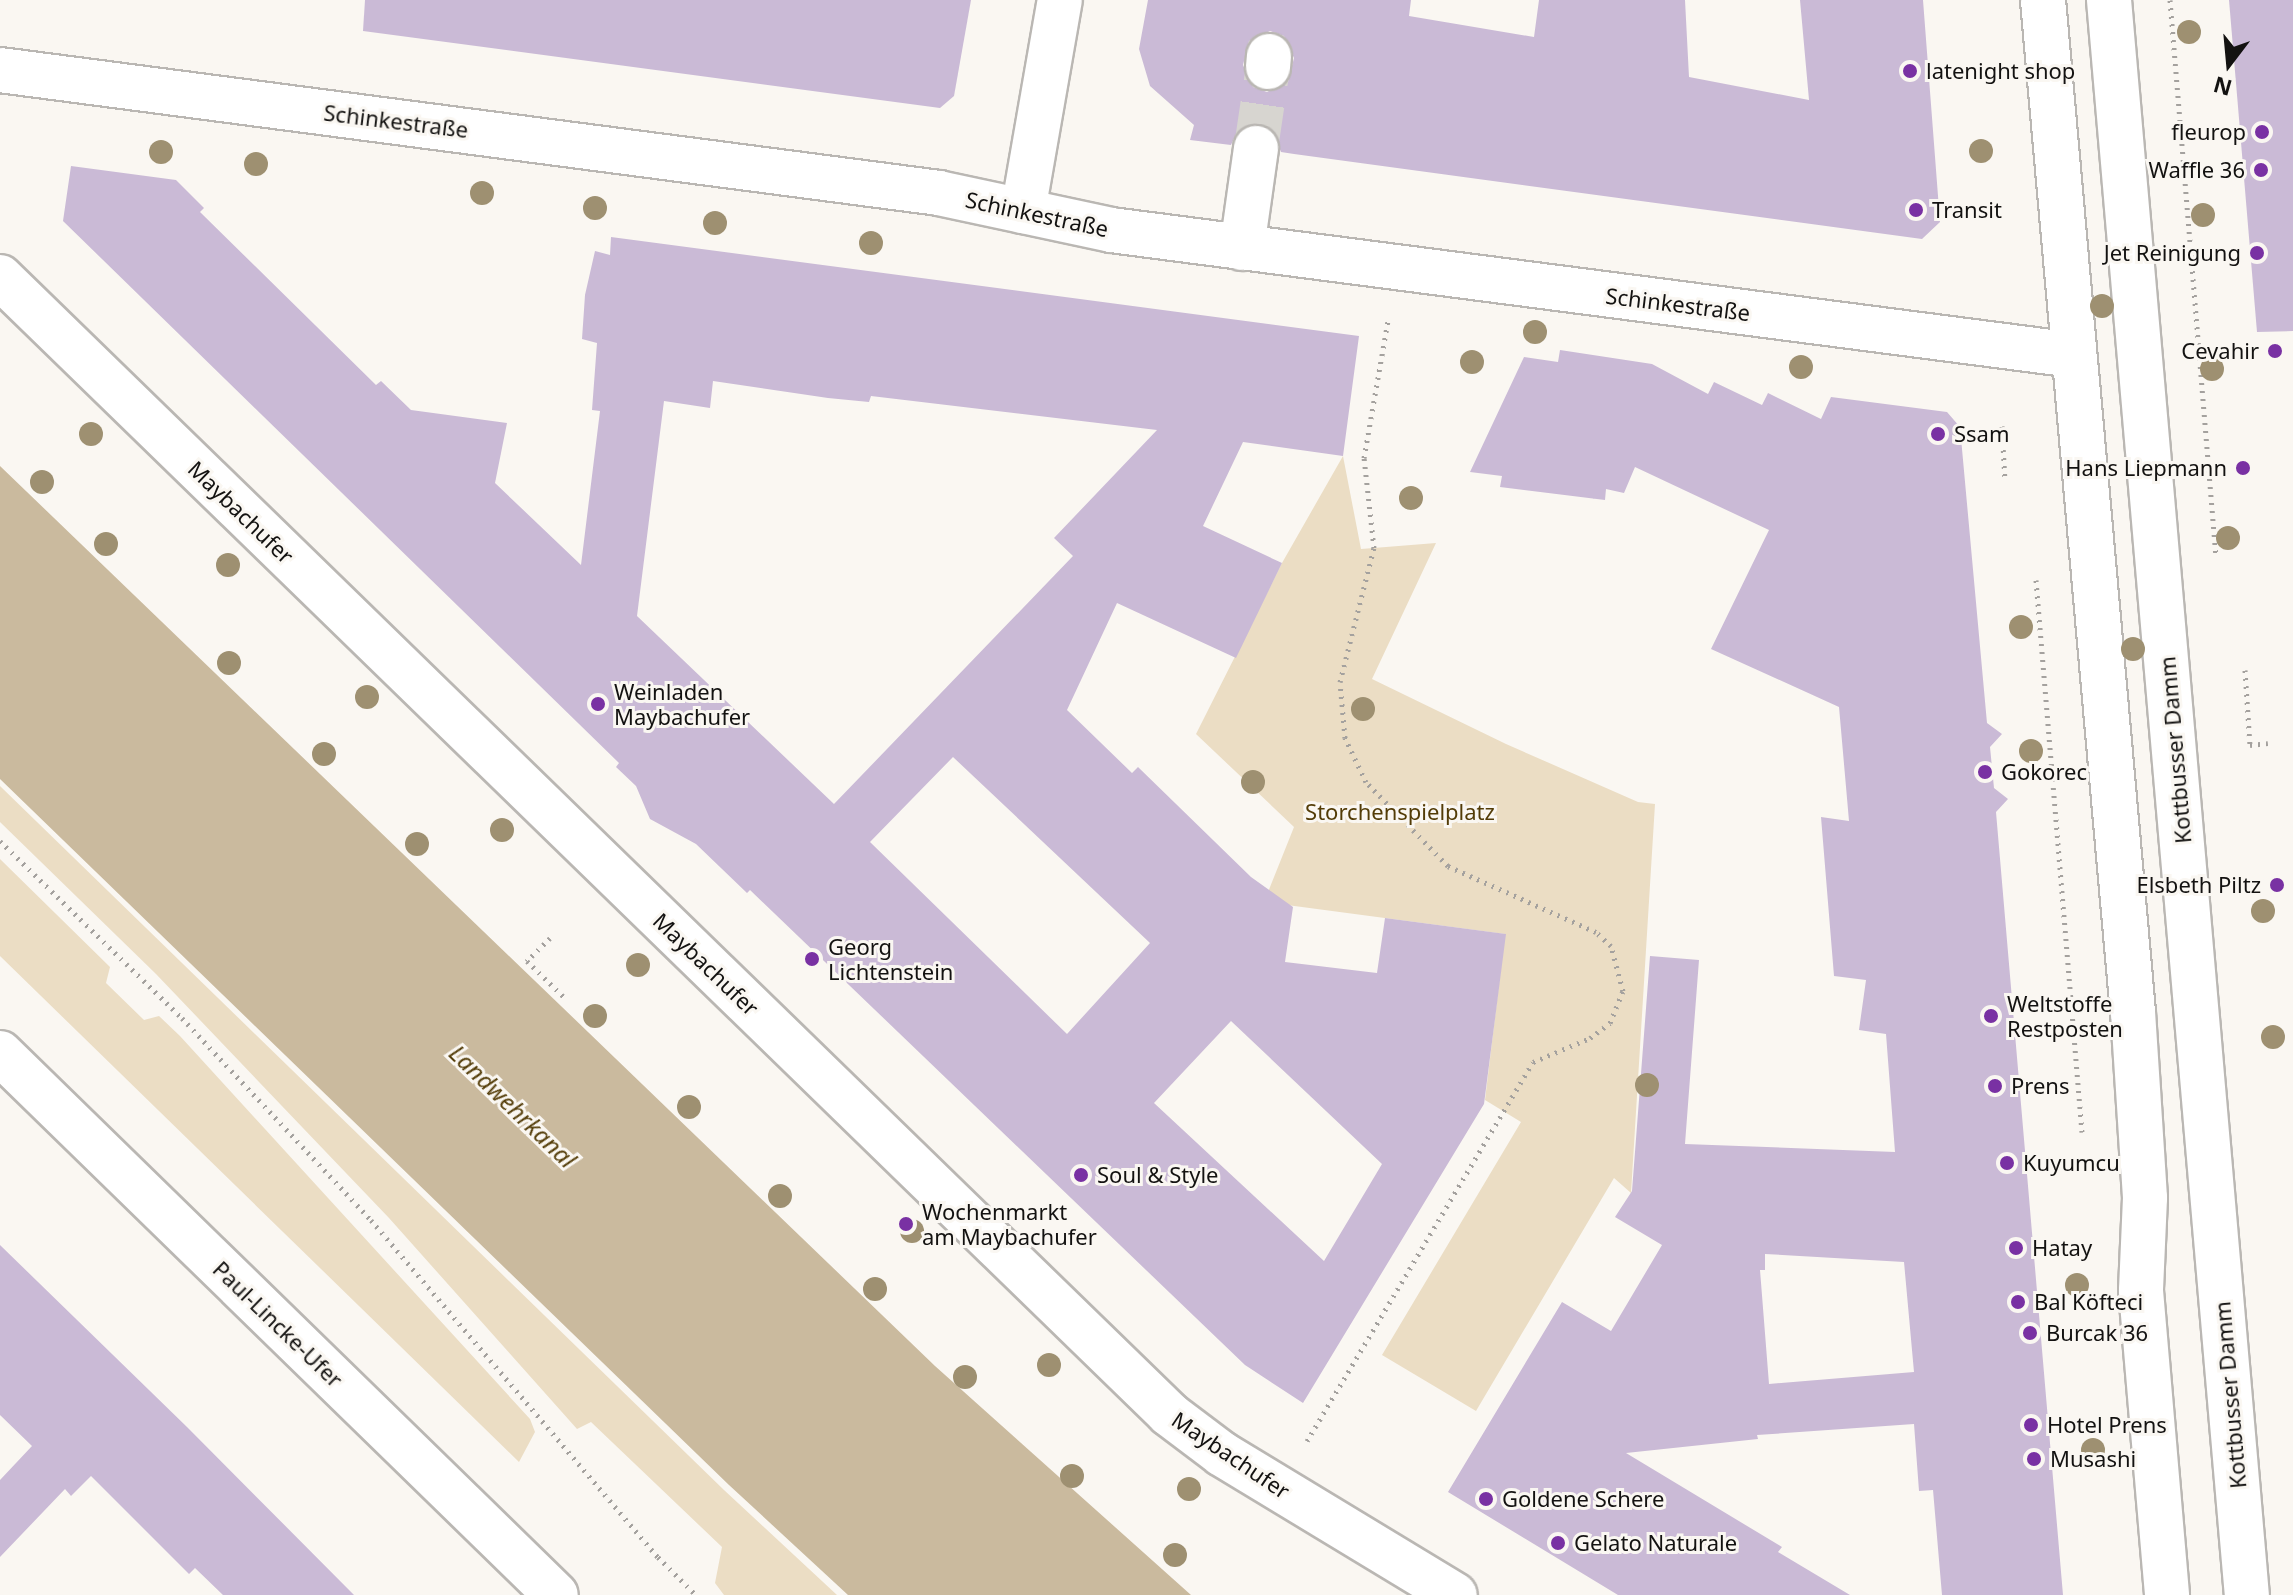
<!DOCTYPE html>
<meta charset="utf-8">
<style>
body{margin:0}
#map{position:relative;width:2293px;height:1595px;overflow:hidden;background:#faf7f2;font-family:"Noto Sans",sans-serif}
div>[style]{position:absolute}
.green>*{inset:0;background:#ebddc4}
.forest>*{inset:0;background:#caba9e}
.building>*{inset:0;background:#cabad6}
.minor-tunnel>*{height:44px;margin-top:-22px;transform-origin:0;background:repeating-linear-gradient(90deg,#d7d5d0 0 44px,transparent 0 66px)}
.path>*{height:5px;margin-top:-2.5px;transform-origin:0;background:repeating-linear-gradient(90deg,#a4a19e 0 2px,transparent 0 8px)}
.roads{filter:drop-shadow(2px 0 #bab7b3) drop-shadow(-2px 0 #bab7b3) drop-shadow(0 2px #bab7b3) drop-shadow(0 -2px #bab7b3)}
.minor>*{height:44px;margin:-22px;padding:0 22px;transform-origin:22px;border-radius:22px;background:#fff}
.major>*{height:44px;margin:-22px;padding:0 22px;transform-origin:22px;border-radius:22px;background:#fff}
.trees>*{width:24px;height:24px;margin:-12px;border-radius:50%;background:#9e9071}
.dots>*{width:22px;height:22px;translate:-50% -50%;box-sizing:border-box;border:4px solid #faf7f2;border-radius:50%}
span{translate:-50% -50%;white-space:nowrap;text-align:center;line-height:1.15;-webkit-text-stroke:6px #faf7f2;paint-order:stroke}
.poi-label{font-size:22px;color:#131211}
.left{translate:0 -50%;text-align:left}
.right{translate:-100% -50%;text-align:right}
.street-label{font-size:22px;color:#131211}
.park-label{font-size:22px;color:#533c07}
.water-label{font-size:24px;color:#563f0b;font-style:italic}
.north{position:absolute;left:2189px;top:24px;width:80px;height:80px;-webkit-text-stroke:6px #faf7f2;paint-order:stroke;rotate:196deg;font-size:22px;font-weight:700;line-height:32px;text-align:center;color:#131211}
.north::after{content:'';display:block;margin:auto;width:28px;height:36px;background:#131211;clip-path:polygon(50% 0,100% 100%,50% 72%,0 100%)}
</style>
<div id="map">
<div class="green">
<div style="clip-path:polygon(1343px 456px,1361px 549px,1436px 543px,1372px 679px,1506px 744px,1638px 802px,1655px 804px,1631px 1193px,1614px 1178px,1476px 1411px,1382px 1355px,1521px 1122px,1485px 1100px,1505px 934px,1264px 902px,1294px 827px,1196px 734px,1282px 563px)"></div>
<div style="clip-path:polygon(0 786px,724px 1490px,837px 1595px,724px 1595px,715px 1583px,722px 1547px,591px 1422px,577px 1429px,389px 1218px,156px 974px,0 822px)"></div>
<div style="clip-path:polygon(0 859px,110px 967px,106px 983px,144px 1020px,159px 1016px,180px 1036px,530px 1419px,535px 1432px,519px 1462px,0 956px)"></div>
</div>
<div class="forest">
<div style="clip-path:polygon(0 466px,935px 1366px,1191px 1595px,848px 1595px,729px 1485px,0 779px)"></div>
</div>
<div class="building">
<div style="clip-path:polygon(365px 0,971px 0,954px 96px,940px 108px,363px 31px)"></div>
<div style="clip-path:polygon(evenodd,1148px 0,1411px 0,1409px 16px,1534px 37px,1539px 0,1685px 0,1689px 77px,1809px 100px,1800px 0,1923px 0,1940px 222px,1922px 239px,1294px 154px,1281px 152px,1272px 129px,1259px 123px,1237px 132px,1231px 145px,1190px 140px,1194px 125px,1150px 86px,1139px 49px,1148px 0,1270px 31px,1284px 36px,1294px 58px,1288px 82px,1267px 92px,1253px 87px,1243px 65px,1249px 41px,1270px 31px)"></div>
<div style="clip-path:polygon(2229px 0,2293px 0,2293px 331px,2257px 332px)"></div>
<div style="clip-path:polygon(evenodd,71px 166px,176px 180px,204px 208px,200px 212px,376px 385px,381px 381px,411px 410px,507px 423px,495px 483px,581px 565px,600px 411px,592px 410px,597px 343px,582px 339px,585px 295px,595px 251px,610px 255px,611px 237px,1359px 336px,1343px 456px,1243px 442px,1203px 526px,1282px 563px,1236px 658px,1117px 603px,1067px 710px,1132px 773px,1138px 767px,1251px 877px,1293px 907px,1285px 962px,1377px 973px,1385px 918px,1506px 934px,1484px 1104px,1303px 1403px,1245px 1365px,750px 890px,747px 893px,696px 844px,650px 819px,636px 786px,616px 767px,619px 763px,63px 221px,71px 166px,713px 381px,828px 398px,869px 402px,871px 396px,1157px 430px,1054px 538px,1073px 556px,834px 804px,637px 616px,664px 401px,710px 408px,713px 381px,71px 166px,953px 757px,1150px 943px,1067px 1034px,870px 842px,953px 757px,71px 166px,1231px 1021px,1382px 1164px,1324px 1261px,1154px 1103px,1231px 1021px)"></div>
<div style="clip-path:polygon(evenodd,1560px 350px,1652px 364px,1708px 394px,1714px 382px,1762px 405px,1768px 393px,1821px 419px,1831px 397px,1947px 412px,1960px 427px,1987px 723px,2002px 734px,1990px 747px,1994px 788px,2008px 799px,1996px 812px,2063px 1595px,1942px 1595px,1933px 1490px,1919px 1491px,1914px 1424px,1757px 1435px,1758px 1439px,1626px 1453px,1782px 1547px,1778px 1552px,1850px 1595px,1618px 1595px,1448px 1492px,1562px 1302px,1611px 1331px,1662px 1245px,1615px 1217px,1632px 1191px,1650px 956px,1699px 960px,1685px 1144px,1895px 1152px,1886px 1034px,1859px 1030px,1866px 980px,1834px 976px,1821px 817px,1849px 821px,1839px 707px,1711px 649px,1769px 530px,1635px 467px,1624px 493px,1606px 489px,1605px 500px,1500px 487px,1502px 476px,1470px 472px,1524px 357px,1558px 362px,1560px 350px,1765px 1254px,1904px 1262px,1914px 1372px,1769px 1384px,1760px 1270px,1765px 1270px,1765px 1254px)"></div>
<div style="clip-path:polygon(0 1245px,187px 1427px,354px 1595px,223px 1595px,195px 1568px,189px 1574px,91px 1476px,71px 1496px,65px 1489px,0 1557px,0 1480px,32px 1446px,0 1415px)"></div>
</div>
<div class="minor-tunnel">
<div style="left:1256px;top:148px;width:82px;rotate:-81.6deg"></div>
</div>
<div class="path">
<div style="left:2170px;top:0;width:559px;rotate:85.28deg"></div>
<div style="left:2002px;top:426px;width:55px;rotate:86.9deg"></div>
<div style="left:2036px;top:580px;width:554px;rotate:85.24deg"></div>
<div style="left:2245px;top:670px;width:75px;rotate:86.2deg"></div>
<div style="left:2250px;top:745px;width:18px;rotate:-6deg"></div>
<div style="left:0;top:841px;width:254px;rotate:44.2deg"></div>
<div style="left:182px;top:1018px;width:277px;rotate:46.9deg"></div>
<div style="left:371px;top:1220px;width:443px;rotate:49.6deg"></div>
<div style="left:658px;top:1557px;width:54px;rotate:45deg"></div>
<div style="left:550px;top:938px;width:33px;rotate:135deg"></div>
<div style="left:527px;top:961px;width:53px;rotate:44.2deg"></div>
<div style="left:1307px;top:1441px;width:441px;rotate:-59.2deg"></div>
<div style="left:1533px;top:1062px;width:62px;rotate:-22.8deg"></div>
<div style="left:1590px;top:1038px;width:25px;rotate:-37deg"></div>
<div style="left:1610px;top:1023px;width:35px;rotate:-68deg"></div>
<div style="left:1623px;top:991px;width:47px;rotate:-104.9deg"></div>
<div style="left:1611px;top:946px;width:21px;rotate:-137deg"></div>
<div style="left:1596px;top:932px;width:162px;rotate:-156deg"></div>
<div style="left:1448px;top:866px;width:117px;rotate:-134.3deg"></div>
<div style="left:1366px;top:782px;width:49px;rotate:-115.5deg"></div>
<div style="left:1345px;top:738px;width:56px;rotate:-95.1deg"></div>
<div style="left:1340px;top:682px;width:138px;rotate:-75.8deg"></div>
<div style="left:1374px;top:548px;width:91px;rotate:-96.3deg"></div>
<div style="left:1364px;top:458px;width:139px;rotate:-80.1deg"></div>
</div>
<div class="roads">
<div class="minor">
<div style="left:1268px;top:67px;width:11px;rotate:-85deg"></div>
<div style="left:0;top:70px;width:947px;rotate:7.46deg"></div>
<div style="left:939px;top:193px;width:176px;rotate:12.1deg"></div>
<div style="left:1111px;top:230px;width:971px;rotate:7.4deg"></div>
<div style="left:1023px;top:211px;width:214px;rotate:-80.1deg"></div>
<div style="left:1242px;top:248px;width:101px;rotate:-82deg"></div>
<div style="left:0;top:277px;width:1631px;rotate:44.2deg"></div>
<div style="left:1169px;top:1414px;width:66px;rotate:37deg"></div>
<div style="left:1222px;top:1454px;width:272px;rotate:31.2deg"></div>
<div style="left:0;top:1053px;width:776px;rotate:44.27deg"></div>
</div>
<div class="major">
<div style="left:2043px;top:0;width:1016px;rotate:84.92deg"></div>
<div style="left:2133px;top:1012px;width:186px;rotate:86.3deg"></div>
<div style="left:2145px;top:1198px;width:93px;rotate:92.5deg"></div>
<div style="left:2141px;top:1291px;width:305px;rotate:85.1deg"></div>
<div style="left:2109px;top:0;width:1601px;rotate:85.06deg"></div>
</div>
</div>
<div class="trees">
<div style="left:2189px;top:32px"></div>
<div style="left:1981px;top:151px"></div>
<div style="left:161px;top:152px"></div>
<div style="left:256px;top:164px"></div>
<div style="left:482px;top:193px"></div>
<div style="left:595px;top:208px"></div>
<div style="left:2203px;top:215px"></div>
<div style="left:715px;top:223px"></div>
<div style="left:871px;top:243px"></div>
<div style="left:2102px;top:306px"></div>
<div style="left:1535px;top:332px"></div>
<div style="left:1472px;top:362px"></div>
<div style="left:1801px;top:367px"></div>
<div style="left:2212px;top:369px"></div>
<div style="left:91px;top:434px"></div>
<div style="left:42px;top:482px"></div>
<div style="left:1411px;top:498px"></div>
<div style="left:2228px;top:538px"></div>
<div style="left:106px;top:544px"></div>
<div style="left:228px;top:565px"></div>
<div style="left:2021px;top:627px"></div>
<div style="left:2133px;top:649px"></div>
<div style="left:229px;top:663px"></div>
<div style="left:367px;top:697px"></div>
<div style="left:1363px;top:709px"></div>
<div style="left:2031px;top:751px"></div>
<div style="left:324px;top:754px"></div>
<div style="left:1253px;top:782px"></div>
<div style="left:502px;top:830px"></div>
<div style="left:417px;top:844px"></div>
<div style="left:2263px;top:911px"></div>
<div style="left:638px;top:965px"></div>
<div style="left:595px;top:1016px"></div>
<div style="left:2273px;top:1037px"></div>
<div style="left:1647px;top:1085px"></div>
<div style="left:689px;top:1107px"></div>
<div style="left:780px;top:1196px"></div>
<div style="left:912px;top:1231px"></div>
<div style="left:2077px;top:1285px"></div>
<div style="left:875px;top:1289px"></div>
<div style="left:1049px;top:1365px"></div>
<div style="left:965px;top:1377px"></div>
<div style="left:2093px;top:1450px"></div>
<div style="left:1072px;top:1476px"></div>
<div style="left:1189px;top:1489px"></div>
<div style="left:1175px;top:1555px"></div>
</div>
<div class="dots">
<div style="left:1910px;top:71px;background:#7931a3"></div>
<div style="left:2262px;top:132px;background:#7931a3"></div>
<div style="left:2261px;top:170px;background:#7931a3"></div>
<div style="left:1916px;top:210px;background:#7931a3"></div>
<div style="left:2257px;top:253px;background:#7931a3"></div>
<div style="left:2275px;top:351px;background:#7931a3"></div>
<div style="left:1938px;top:434px;background:#7931a3"></div>
<div style="left:2243px;top:468px;background:#7931a3"></div>
<div style="left:598px;top:704px;background:#7931a3"></div>
<div style="left:1985px;top:772px;background:#7931a3"></div>
<div style="left:2277px;top:885px;background:#7931a3"></div>
<div style="left:812px;top:959px;background:#7931a3"></div>
<div style="left:1991px;top:1016px;background:#7931a3"></div>
<div style="left:1995px;top:1086px;background:#7931a3"></div>
<div style="left:2007px;top:1163px;background:#7931a3"></div>
<div style="left:1081px;top:1175px;background:#7931a3"></div>
<div style="left:906px;top:1224px;background:#7931a3"></div>
<div style="left:2016px;top:1248px;background:#7931a3"></div>
<div style="left:2018px;top:1302px;background:#7931a3"></div>
<div style="left:2030px;top:1333px;background:#7931a3"></div>
<div style="left:2031px;top:1425px;background:#7931a3"></div>
<div style="left:2034px;top:1459px;background:#7931a3"></div>
<div style="left:1486px;top:1499px;background:#7931a3"></div>
<div style="left:1558px;top:1543px;background:#7931a3"></div>
</div>
<div class="poi-label">
<span class="left" style="left:1926px;top:71px">latenight shop</span>
<span class="right" style="left:2246px;top:132px">fleurop</span>
<span class="right" style="left:2245px;top:170px">Waffle 36</span>
<span class="left" style="left:1932px;top:210px">Transit</span>
<span class="right" style="left:2241px;top:253px">Jet Reinigung</span>
<span class="right" style="left:2259px;top:351px">Cevahir</span>
<span class="left" style="left:1954px;top:434px">Ssam</span>
<span class="right" style="left:2227px;top:468px">Hans Liepmann</span>
<span class="left" style="left:614px;top:704px">Weinladen<br>Maybachufer</span>
<span class="left" style="left:2001px;top:772px">Gokorec</span>
<span class="right" style="left:2261px;top:885px">Elsbeth Piltz</span>
<span class="left" style="left:828px;top:959px">Georg<br>Lichtenstein</span>
<span class="left" style="left:2007px;top:1016px">Weltstoffe<br>Restposten</span>
<span class="left" style="left:2011px;top:1086px">Prens</span>
<span class="left" style="left:2023px;top:1163px">Kuyumcu</span>
<span class="left" style="left:1097px;top:1175px">Soul &amp; Style</span>
<span class="left" style="left:922px;top:1224px">Wochenmarkt<br>am Maybachufer</span>
<span class="left" style="left:2032px;top:1248px">Hatay</span>
<span class="left" style="left:2034px;top:1302px">Bal Köfteci</span>
<span class="left" style="left:2046px;top:1333px">Burcak 36</span>
<span class="left" style="left:2047px;top:1425px">Hotel Prens</span>
<span class="left" style="left:2050px;top:1459px">Musashi</span>
<span class="left" style="left:1502px;top:1499px">Goldene Schere</span>
<span class="left" style="left:1574px;top:1543px">Gelato Naturale</span>
</div>
<div class="street-label">
<span style="left:396px;top:121px;rotate:7deg">Schinkestraße</span>
<span style="left:1037px;top:214px;rotate:12deg">Schinkestraße</span>
<span style="left:1678px;top:304px;rotate:7deg">Schinkestraße</span>
<span style="left:241px;top:512px;rotate:44deg">Maybachufer</span>
<span style="left:2175px;top:750px;rotate:-95deg">Kottbusser Damm</span>
<span style="left:706px;top:964px;rotate:44deg">Maybachufer</span>
<span style="left:278px;top:1324px;rotate:44deg">Paul-Lincke-Ufer</span>
<span style="left:2230px;top:1395px;rotate:-95deg">Kottbusser Damm</span>
<span style="left:1231px;top:1455px;rotate:34deg">Maybachufer</span>
</div>
<div class="park-label">
<span style="left:1400px;top:812px">Storchenspielplatz</span>
</div>
<div class="water-label">
<span style="left:513px;top:1106px;rotate:44deg">Landwehrkanal</span>
</div>
<div class="north">N</div>
</div>
